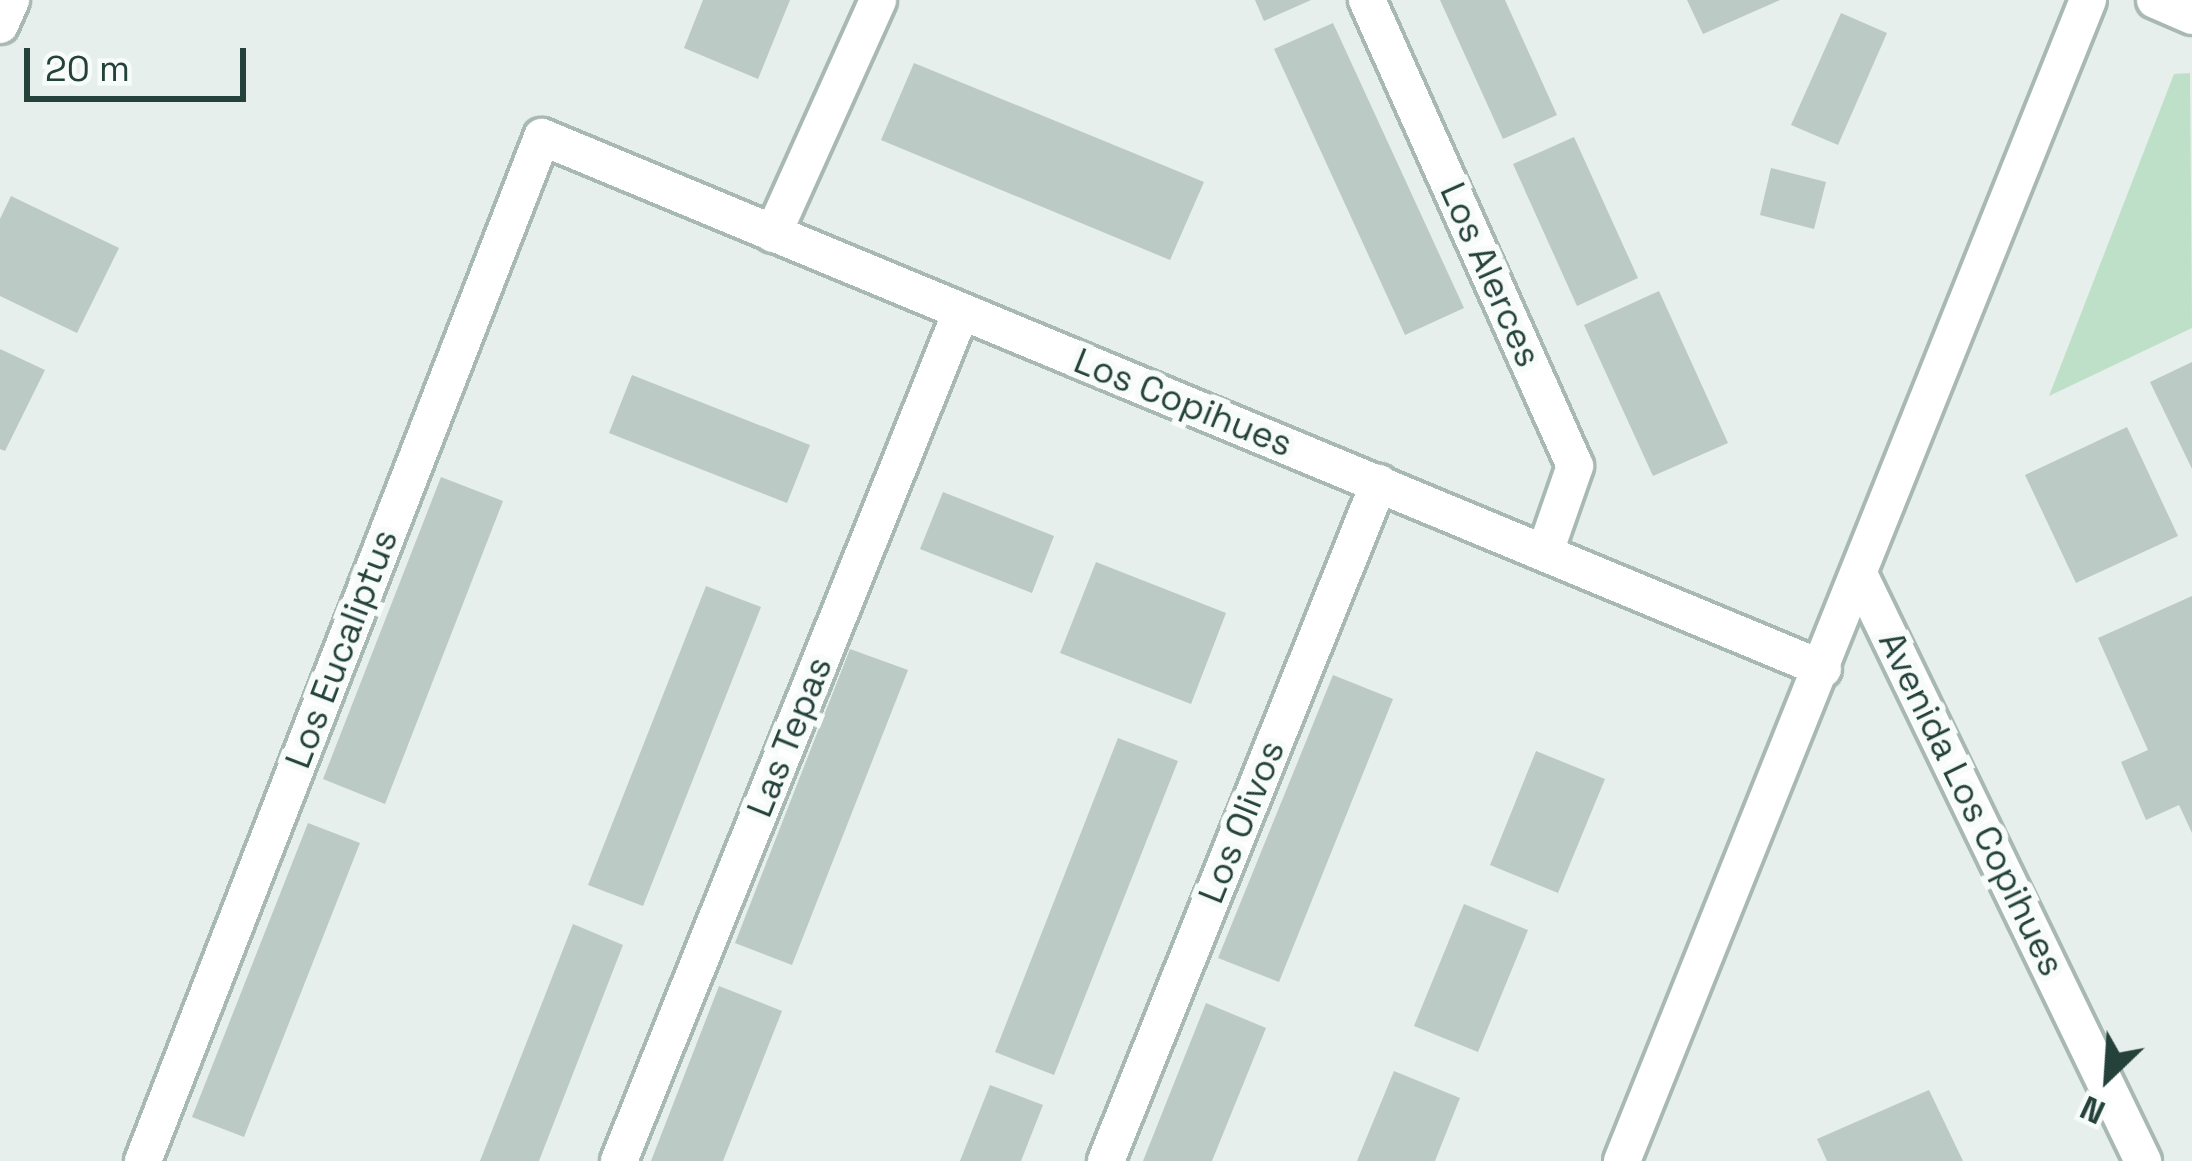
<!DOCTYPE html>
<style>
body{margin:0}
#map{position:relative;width:2192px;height:1161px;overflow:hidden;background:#e6efeb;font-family:"Space Grotesk",sans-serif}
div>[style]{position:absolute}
.green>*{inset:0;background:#bfe0c8}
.building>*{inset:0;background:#bbcac4}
.roads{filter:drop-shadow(3px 0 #a8b8b2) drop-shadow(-3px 0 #a8b8b2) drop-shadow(0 3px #a8b8b2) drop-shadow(0 -3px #a8b8b2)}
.minor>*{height:36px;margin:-18px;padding:0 18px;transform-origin:18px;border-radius:18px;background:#fff}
.secondary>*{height:36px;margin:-18px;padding:0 18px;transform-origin:18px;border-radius:18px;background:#fff}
span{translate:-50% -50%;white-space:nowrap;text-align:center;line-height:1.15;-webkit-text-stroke:12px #f7fbf9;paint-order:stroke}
.street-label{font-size:36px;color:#24423a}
.north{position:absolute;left:2048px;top:1017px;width:120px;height:120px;-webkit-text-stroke:9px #f7fbf9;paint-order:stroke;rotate:205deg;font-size:33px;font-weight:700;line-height:48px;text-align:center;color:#24423a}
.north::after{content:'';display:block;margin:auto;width:42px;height:54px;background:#24423a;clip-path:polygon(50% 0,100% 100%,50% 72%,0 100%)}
.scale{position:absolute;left:24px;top:48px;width:222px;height:54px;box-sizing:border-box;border:6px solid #24423a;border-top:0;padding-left:15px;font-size:36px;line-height:42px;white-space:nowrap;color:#24423a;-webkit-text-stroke:9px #f7fbf9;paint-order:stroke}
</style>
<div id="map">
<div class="green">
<div style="clip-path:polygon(2190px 73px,2192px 328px,2049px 396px,2174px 74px)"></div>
</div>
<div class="building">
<div style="clip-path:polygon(703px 0,790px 0,758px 79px,684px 48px)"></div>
<div style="clip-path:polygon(1255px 0,1311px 0,1264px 21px)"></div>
<div style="clip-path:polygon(1440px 0,1505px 0,1557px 115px,1503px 139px)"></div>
<div style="clip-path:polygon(1687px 0,1780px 0,1703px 34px)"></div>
<div style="clip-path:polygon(1841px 13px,1887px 33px,1838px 145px,1791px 125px)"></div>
<div style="clip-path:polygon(1333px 23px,1464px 308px,1405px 335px,1274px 49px)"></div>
<div style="clip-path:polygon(914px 63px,1204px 182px,1170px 260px,881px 140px)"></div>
<div style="clip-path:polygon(1574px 137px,1638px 278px,1577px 306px,1513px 164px)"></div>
<div style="clip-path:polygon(1771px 168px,1826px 182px,1814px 229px,1760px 215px)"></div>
<div style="clip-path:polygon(11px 196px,119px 248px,77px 333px,0 296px,0 219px)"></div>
<div style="clip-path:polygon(1659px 291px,1728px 443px,1653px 476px,1584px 325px)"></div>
<div style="clip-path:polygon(0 349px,45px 370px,5px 451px,0 449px)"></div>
<div style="clip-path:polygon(2192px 362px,2192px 469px,2150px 382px)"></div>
<div style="clip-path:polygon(632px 375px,810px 445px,787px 503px,609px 433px)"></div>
<div style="clip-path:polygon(2127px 427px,2178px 536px,2076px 583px,2025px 475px)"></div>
<div style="clip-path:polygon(441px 477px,503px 501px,385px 804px,323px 779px)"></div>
<div style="clip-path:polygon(943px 492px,1054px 536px,1032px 593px,920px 549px)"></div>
<div style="clip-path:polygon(1096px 562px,1226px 613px,1191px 704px,1060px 653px)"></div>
<div style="clip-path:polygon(706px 586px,761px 607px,643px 906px,588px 885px)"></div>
<div style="clip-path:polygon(2192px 596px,2192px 833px,2179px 805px,2146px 820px,2121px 762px,2148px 750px,2098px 638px)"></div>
<div style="clip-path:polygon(850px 649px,908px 670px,792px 965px,735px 943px)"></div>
<div style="clip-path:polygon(1333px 675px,1393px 699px,1279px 982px,1218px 958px)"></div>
<div style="clip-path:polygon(1118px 738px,1178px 761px,1054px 1075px,995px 1052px)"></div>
<div style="clip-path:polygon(1536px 751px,1605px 779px,1558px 893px,1490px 865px)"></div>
<div style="clip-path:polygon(308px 823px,360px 843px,244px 1137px,192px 1117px)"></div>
<div style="clip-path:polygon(1464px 904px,1528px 930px,1478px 1052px,1414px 1026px)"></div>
<div style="clip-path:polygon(573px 924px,623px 945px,539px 1161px,480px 1161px)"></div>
<div style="clip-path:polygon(719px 986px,782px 1011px,723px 1161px,651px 1161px)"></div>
<div style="clip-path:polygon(1206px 1003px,1266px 1028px,1212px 1161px,1143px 1161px)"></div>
<div style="clip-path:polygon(1394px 1071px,1460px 1098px,1435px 1161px,1357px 1161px)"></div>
<div style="clip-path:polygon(990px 1085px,1043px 1105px,1021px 1161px,960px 1161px)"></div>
<div style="clip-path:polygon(1929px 1090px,1963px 1161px,1827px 1161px,1817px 1139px)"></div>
</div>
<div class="roads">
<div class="minor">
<div style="left:1367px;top:0;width:510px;rotate:65.95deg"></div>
<div style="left:1575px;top:466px;width:91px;rotate:109.2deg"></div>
<div style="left:2155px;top:0;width:40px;rotate:23.4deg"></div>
<div style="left:773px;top:234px;width:256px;rotate:-65.8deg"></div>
<div style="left:143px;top:1161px;width:1099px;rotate:-68.71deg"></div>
<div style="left:542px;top:137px;width:1387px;rotate:22.55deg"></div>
<div style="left:619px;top:1161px;width:915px;rotate:-68.06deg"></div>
<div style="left:1106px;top:1161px;width:731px;rotate:-68.07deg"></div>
</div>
<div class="secondary">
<div style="left:0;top:25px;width:27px;rotate:-66deg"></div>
<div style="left:1861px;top:578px;width:648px;rotate:64.19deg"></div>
<div style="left:1622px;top:1161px;width:1251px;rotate:-68.13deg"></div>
</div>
</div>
<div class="street-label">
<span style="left:1490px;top:275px;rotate:66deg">Los Alerces</span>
<span style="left:1183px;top:403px;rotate:22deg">Los Copihues</span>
<span style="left:342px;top:649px;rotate:-69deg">Los Eucaliptus</span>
<span style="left:790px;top:737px;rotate:-68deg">Las Tepas</span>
<span style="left:1971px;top:804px;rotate:64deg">Avenida Los Copihues</span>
<span style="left:1242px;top:822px;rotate:-68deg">Los Olivos</span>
</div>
<div class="north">N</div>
<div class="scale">20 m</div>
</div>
